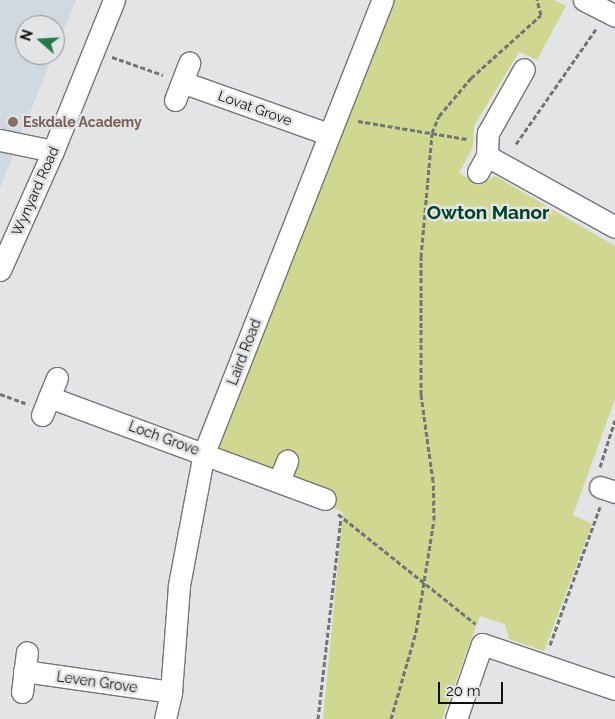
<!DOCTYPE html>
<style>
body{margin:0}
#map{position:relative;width:615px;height:719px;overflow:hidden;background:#e2e4e6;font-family:Raleway,sans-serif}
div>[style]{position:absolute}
.built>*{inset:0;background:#d0d9e0}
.green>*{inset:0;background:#cfd790}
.path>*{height:3px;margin-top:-1.5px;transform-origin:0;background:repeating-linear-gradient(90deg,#737475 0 5px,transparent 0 7.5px)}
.roads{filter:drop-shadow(1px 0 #737576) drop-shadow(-1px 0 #737576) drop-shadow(0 1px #737576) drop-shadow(0 -1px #737576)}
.minor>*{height:21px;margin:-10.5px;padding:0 10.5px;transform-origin:10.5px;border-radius:10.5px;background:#fff}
.dots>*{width:14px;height:14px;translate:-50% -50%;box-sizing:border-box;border:2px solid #e2e4e6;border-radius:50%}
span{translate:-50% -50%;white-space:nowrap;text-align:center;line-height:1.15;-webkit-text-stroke:5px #e2e4e6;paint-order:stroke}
.street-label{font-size:14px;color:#0e0f0f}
.education-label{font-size:14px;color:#785e54;font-weight:700}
.left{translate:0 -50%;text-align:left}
.district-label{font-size:19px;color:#004224;font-weight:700}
.north{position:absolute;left:15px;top:15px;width:50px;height:50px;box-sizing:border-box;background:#e2e4e6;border:1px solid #8d8f90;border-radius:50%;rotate:289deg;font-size:14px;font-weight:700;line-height:20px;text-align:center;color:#0e0f0f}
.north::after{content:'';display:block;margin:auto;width:18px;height:22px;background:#21794d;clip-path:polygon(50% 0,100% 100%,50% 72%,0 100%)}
.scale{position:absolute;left:438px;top:682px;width:65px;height:22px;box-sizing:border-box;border:2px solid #0e0f0f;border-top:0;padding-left:6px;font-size:15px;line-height:18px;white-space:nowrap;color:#0e0f0f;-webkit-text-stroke:4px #e2e4e6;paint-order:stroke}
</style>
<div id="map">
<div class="built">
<div style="clip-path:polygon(0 0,76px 0,55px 51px,55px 25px,25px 25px,25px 55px,53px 55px,0 188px)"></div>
</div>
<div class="green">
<div style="clip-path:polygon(395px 0,554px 0,566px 6px,537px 60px,519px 52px,474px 126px,473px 147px,459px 173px,480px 185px,495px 176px,615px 246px,615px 399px,573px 515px,592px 524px,544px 651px,509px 639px,505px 624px,480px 616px,442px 719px,323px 719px,343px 512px,331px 507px,333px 492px,219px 448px)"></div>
</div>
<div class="path">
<div style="left:112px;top:57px;width:54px;rotate:19.4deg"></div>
<div style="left:358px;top:121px;width:110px;rotate:9.4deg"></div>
<div style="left:516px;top:144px;width:140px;rotate:-55.2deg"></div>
<div style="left:0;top:394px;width:27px;rotate:20deg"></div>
<div style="left:600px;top:467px;width:49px;rotate:-72.3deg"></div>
<div style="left:338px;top:514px;width:176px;rotate:38.6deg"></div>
<div style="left:550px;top:645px;width:147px;rotate:-70.1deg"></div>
<div style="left:318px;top:719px;width:204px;rotate:-83.5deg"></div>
<div style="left:391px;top:719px;width:91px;rotate:-74deg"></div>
<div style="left:416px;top:632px;width:113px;rotate:-80.9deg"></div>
<div style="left:434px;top:520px;width:39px;rotate:-91deg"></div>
<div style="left:433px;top:481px;width:87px;rotate:-97.9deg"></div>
<div style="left:421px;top:395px;width:138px;rotate:-90deg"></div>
<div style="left:421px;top:257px;width:124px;rotate:-84.9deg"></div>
<div style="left:432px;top:133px;width:18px;rotate:-68deg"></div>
<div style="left:439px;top:116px;width:50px;rotate:-49.9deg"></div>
<div style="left:471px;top:78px;width:94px;rotate:-42deg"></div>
<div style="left:541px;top:15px;width:16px;rotate:-105deg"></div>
</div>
<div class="roads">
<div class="minor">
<div style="left:584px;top:0;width:35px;rotate:27deg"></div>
<div style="left:182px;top:82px;width:155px;rotate:19.6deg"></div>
<div style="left:175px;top:100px;width:40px;rotate:-69deg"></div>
<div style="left:0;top:140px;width:54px;rotate:11.7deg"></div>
<div style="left:487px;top:156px;width:146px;rotate:29deg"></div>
<div style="left:478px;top:172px;width:18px;rotate:-61deg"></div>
<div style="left:487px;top:156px;width:23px;rotate:-88deg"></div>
<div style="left:488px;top:133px;width:73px;rotate:-60.6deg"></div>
<div style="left:0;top:270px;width:130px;rotate:-66deg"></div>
<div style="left:53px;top:151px;width:163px;rotate:-68deg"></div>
<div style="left:49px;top:397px;width:294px;rotate:20.3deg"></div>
<div style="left:42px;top:415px;width:40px;rotate:-68deg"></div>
<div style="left:279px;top:481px;width:22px;rotate:-68deg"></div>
<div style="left:600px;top:487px;width:16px;rotate:18deg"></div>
<div style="left:24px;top:671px;width:148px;rotate:8.1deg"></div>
<div style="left:22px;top:692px;width:40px;rotate:-82.9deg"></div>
<div style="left:165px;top:719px;width:28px;rotate:-77deg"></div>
<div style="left:171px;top:692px;width:107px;rotate:-85.7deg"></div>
<div style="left:179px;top:585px;width:134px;rotate:-79.3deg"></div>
<div style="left:204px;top:453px;width:487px;rotate:-68.5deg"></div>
<div style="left:456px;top:719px;width:79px;rotate:-70.9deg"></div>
<div style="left:482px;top:644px;width:140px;rotate:18.7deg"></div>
</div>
</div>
<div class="dots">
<div style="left:13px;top:122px;background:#8d6e63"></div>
</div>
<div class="street-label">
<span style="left:255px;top:108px;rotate:20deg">Lovat Grove</span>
<span style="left:35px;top:191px;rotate:-66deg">Wynyard Road</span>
<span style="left:244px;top:352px;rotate:-69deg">Laird Road</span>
<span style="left:164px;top:438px;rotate:20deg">Loch Grove</span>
<span style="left:97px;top:682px;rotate:8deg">Leven Grove</span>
</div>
<div class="education-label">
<span class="left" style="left:23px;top:122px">Eskdale Academy</span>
</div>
<div class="district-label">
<span style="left:488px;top:213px">Owton Manor</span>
</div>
<div class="north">N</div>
<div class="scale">20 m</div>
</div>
